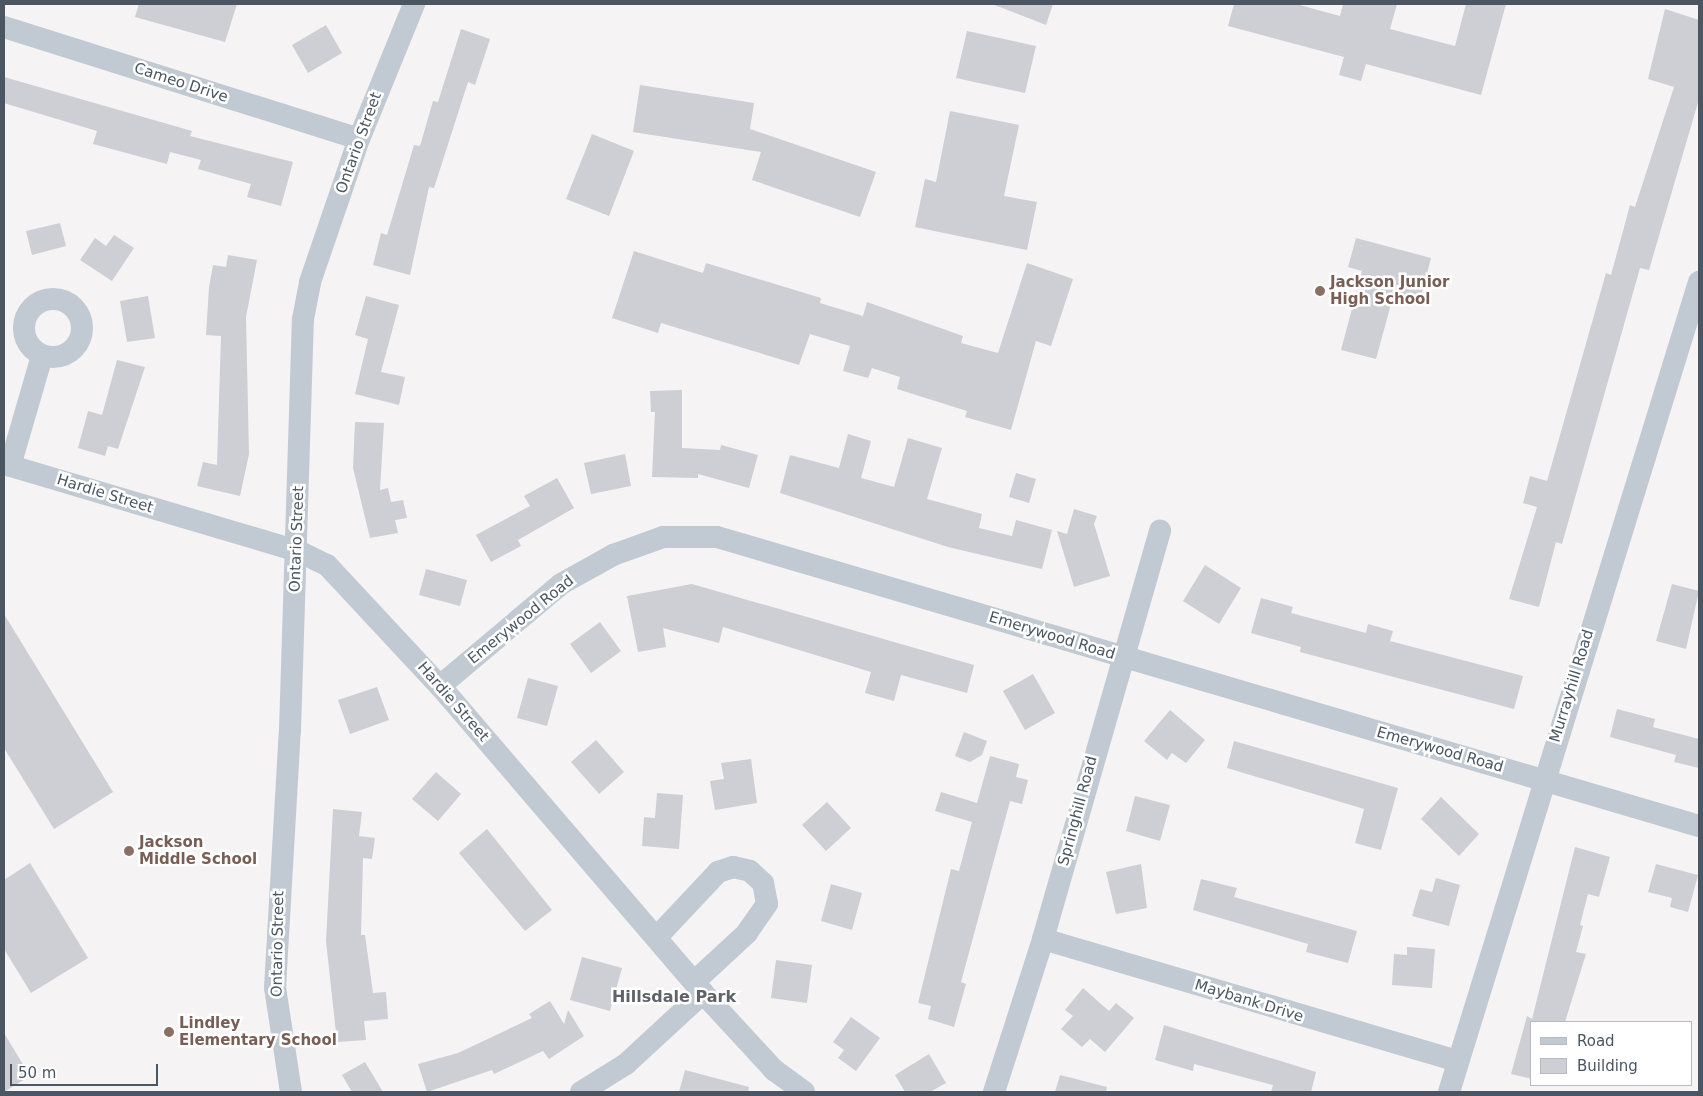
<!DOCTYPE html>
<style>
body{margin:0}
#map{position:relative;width:1703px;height:1096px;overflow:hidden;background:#f5f3f3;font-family:"DejaVu Sans",sans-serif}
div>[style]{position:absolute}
.building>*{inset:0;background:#cdcfd5}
.minor>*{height:22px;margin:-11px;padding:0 11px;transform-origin:11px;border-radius:11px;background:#c1cad2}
.minor>.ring{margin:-11px;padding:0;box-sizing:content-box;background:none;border:22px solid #c1cad2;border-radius:50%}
.dots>*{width:14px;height:14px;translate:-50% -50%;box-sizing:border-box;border:2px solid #fff;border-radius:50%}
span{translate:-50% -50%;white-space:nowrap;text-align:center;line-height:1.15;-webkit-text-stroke:5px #fff;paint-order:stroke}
.street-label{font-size:15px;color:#4a5661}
.education-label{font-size:15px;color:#785e54;font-weight:700}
.left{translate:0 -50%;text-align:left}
.neighbourhood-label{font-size:16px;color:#5f6368;font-weight:700}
.frame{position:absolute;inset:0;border:5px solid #4a5661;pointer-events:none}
.legend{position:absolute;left:1530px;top:1021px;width:162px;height:65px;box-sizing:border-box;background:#fff;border:1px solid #b7bbc0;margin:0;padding:6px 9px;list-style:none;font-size:15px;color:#4a5661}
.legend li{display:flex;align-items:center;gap:10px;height:25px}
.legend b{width:25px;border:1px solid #b7bbc0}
.scale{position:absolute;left:10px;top:1064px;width:148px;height:22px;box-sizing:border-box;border:2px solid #4a5661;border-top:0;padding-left:6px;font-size:15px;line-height:18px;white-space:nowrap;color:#4a5661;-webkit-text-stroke:4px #fff;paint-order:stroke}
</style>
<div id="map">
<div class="building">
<div style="clip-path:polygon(139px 4px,237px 4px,225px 42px,135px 17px)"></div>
<div style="clip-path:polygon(992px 4px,1053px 4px,1046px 25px)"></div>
<div style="clip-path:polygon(1234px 4px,1296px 4px,1340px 16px,1343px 4px,1397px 4px,1390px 29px,1455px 46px,1466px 4px,1506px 4px,1481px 95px,1366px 64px,1361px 81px,1339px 75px,1344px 57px,1228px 26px)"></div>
<div style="clip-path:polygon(1665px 9px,1699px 20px,1699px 99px,1649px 270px,1640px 268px,1562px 544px,1556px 542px,1539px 607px,1509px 599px,1537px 507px,1523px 503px,1530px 476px,1547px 481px,1606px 273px,1611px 275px,1630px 205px,1635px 207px,1674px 87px,1648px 79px)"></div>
<div style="clip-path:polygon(326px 25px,342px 53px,308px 73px,292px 45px)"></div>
<div style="clip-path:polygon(461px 29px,490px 39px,475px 85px,468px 82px,434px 188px,429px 187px,410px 275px,373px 265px,381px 233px,387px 235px,414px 145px,420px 146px,433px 101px,438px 102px)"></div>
<div style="clip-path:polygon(967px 31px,1036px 46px,1025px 93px,956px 78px)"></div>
<div style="clip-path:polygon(4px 77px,192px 131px,190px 136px,293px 162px,281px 206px,247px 197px,251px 184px,198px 169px,201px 160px,170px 152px,167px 164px,93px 144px,97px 131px,4px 103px)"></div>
<div style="clip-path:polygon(640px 85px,754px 103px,750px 129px,876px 172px,860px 217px,752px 180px,761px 152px,633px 132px)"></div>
<div style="clip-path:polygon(950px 111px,1019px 125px,1004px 196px,1037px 202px,1027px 250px,915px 227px,925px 179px,936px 182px)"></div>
<div style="clip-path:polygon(592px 134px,634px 151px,609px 216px,566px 199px)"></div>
<div style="clip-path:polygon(60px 223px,66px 246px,32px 255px,26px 231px)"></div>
<div style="clip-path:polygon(114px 235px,134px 248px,112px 281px,80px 260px,95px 238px,106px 246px)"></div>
<div style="clip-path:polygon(1356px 238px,1431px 258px,1420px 300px,1394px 293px,1376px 359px,1341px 350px,1362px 271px,1348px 267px)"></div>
<div style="clip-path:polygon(634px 251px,703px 273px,706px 263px,821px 298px,820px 303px,863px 316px,867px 302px,963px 336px,961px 343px,998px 353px,1027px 263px,1073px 279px,1051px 346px,1036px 341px,1011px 430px,965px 417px,967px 411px,897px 389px,900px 377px,872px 368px,868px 378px,843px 371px,850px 346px,810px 334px,799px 365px,661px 323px,658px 333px,612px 318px)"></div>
<div style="clip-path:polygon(228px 255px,257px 260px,246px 317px,249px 454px,240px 496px,197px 486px,203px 462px,217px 465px,221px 336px,206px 335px,209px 287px,213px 265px,226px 267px)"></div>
<div style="clip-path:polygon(148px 296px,155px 338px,127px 342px,120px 301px)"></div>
<div style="clip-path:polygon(366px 296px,399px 305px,381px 372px,405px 377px,399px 405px,355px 394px,368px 339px,355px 335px)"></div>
<div style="clip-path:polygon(117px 360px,145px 367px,118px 449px,108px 446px,105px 456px,78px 448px,88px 411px,102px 415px)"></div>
<div style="clip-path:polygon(682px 390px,682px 448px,720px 450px,721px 445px,758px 455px,749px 488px,698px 474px,698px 478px,652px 477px,655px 412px,651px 412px,650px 391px)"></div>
<div style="clip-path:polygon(355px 422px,384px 423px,380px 490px,388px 488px,391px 502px,403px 500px,407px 518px,395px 520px,398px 533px,370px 538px,353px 468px)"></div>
<div style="clip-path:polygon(848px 434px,871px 441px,861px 478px,894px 487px,908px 438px,942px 448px,927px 499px,982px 514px,979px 528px,1012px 536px,1016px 520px,1052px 530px,1042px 569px,948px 547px,780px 493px,790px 455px,839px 468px)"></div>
<div style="clip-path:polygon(625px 454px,631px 486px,591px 494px,584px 463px)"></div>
<div style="clip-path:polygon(1016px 473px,1036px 479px,1029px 503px,1009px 497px)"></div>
<div style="clip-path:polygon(557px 478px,574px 508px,518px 540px,521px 546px,491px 562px,476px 535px,530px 506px,524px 496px)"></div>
<div style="clip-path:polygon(1074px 509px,1097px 516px,1094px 524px,1110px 576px,1074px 587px,1057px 531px,1067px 534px)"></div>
<div style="clip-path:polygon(1205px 565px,1241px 588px,1219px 624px,1183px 601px)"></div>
<div style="clip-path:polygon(426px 569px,467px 580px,460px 606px,419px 595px)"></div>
<div style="clip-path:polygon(692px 584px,974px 665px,967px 693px,901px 675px,894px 701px,865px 693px,871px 672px,723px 627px,719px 643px,663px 628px,666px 647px,638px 652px,627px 596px)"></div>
<div style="clip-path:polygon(1672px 584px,1699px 591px,1686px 649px,1656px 641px)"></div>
<div style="clip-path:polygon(1261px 598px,1293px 607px,1291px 613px,1366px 633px,1368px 624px,1393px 631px,1390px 641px,1523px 676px,1514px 709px,1300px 652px,1301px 647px,1251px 633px)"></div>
<div style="clip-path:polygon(4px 614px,113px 792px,54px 829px,4px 748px)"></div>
<div style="clip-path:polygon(600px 622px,621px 651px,591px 673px,570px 644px)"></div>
<div style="clip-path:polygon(1033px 674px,1055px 713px,1025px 730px,1003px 691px)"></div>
<div style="clip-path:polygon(528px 678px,558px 686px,547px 726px,517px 718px)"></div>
<div style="clip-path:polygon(377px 687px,389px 720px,350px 734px,338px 700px)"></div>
<div style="clip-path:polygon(1617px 709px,1655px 719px,1653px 727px,1699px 739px,1699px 768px,1674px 762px,1676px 755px,1610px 737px)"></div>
<div style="clip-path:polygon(1170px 710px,1205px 740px,1186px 763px,1172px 753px,1167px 760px,1144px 741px)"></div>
<div style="clip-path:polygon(964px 732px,987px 741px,982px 755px,970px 762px,955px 756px)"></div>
<div style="clip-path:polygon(596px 740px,624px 772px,599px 794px,571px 762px)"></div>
<div style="clip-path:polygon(1234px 741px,1398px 788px,1381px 850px,1355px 843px,1364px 809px,1227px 768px)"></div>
<div style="clip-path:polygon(990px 756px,1019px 764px,1016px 777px,1028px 780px,1022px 804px,1010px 801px,961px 982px,966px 984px,954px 1027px,928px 1019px,931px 1006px,918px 1003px,951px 869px,959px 871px,972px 822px,935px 811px,941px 792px,977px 803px)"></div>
<div style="clip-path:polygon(751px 759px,757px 803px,715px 810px,710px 781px,724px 779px,721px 763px)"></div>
<div style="clip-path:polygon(436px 772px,461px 794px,438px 821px,412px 799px)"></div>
<div style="clip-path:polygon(657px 793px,683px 795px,679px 849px,642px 846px,644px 817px,655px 818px)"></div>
<div style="clip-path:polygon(1135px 796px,1170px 805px,1160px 841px,1126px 831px)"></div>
<div style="clip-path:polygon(1441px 797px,1479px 834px,1459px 856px,1421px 819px)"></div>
<div style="clip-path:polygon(827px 802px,851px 828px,826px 851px,802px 825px)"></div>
<div style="clip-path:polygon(333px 809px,362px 812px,359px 836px,375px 838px,372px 859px,363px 858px,361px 935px,365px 935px,373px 993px,386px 992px,388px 1019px,364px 1021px,366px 1040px,337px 1042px,326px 941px)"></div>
<div style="clip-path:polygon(487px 829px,552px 910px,525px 931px,459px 853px)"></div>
<div style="clip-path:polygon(1575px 847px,1610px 857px,1599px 897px,1588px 894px,1580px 925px,1583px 926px,1576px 952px,1586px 954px,1565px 1022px,1532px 1022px,1532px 1079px,1511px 1074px,1527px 1016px,1532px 1019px)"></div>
<div style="clip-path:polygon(30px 863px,88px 958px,31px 993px,4px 949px,4px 880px)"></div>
<div style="clip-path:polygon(1141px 864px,1147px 908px,1116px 914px,1106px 872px)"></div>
<div style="clip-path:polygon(1656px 864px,1698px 875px,1688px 912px,1670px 907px,1672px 898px,1648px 892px)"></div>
<div style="clip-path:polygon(1436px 878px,1460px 885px,1449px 926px,1412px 916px,1420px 889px,1432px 892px)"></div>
<div style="clip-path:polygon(1201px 879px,1237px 888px,1234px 897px,1357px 931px,1348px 963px,1306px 952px,1308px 944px,1193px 910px)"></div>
<div style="clip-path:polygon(831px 884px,862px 893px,852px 930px,821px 921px)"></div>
<div style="clip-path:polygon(1407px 947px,1435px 949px,1432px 988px,1392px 985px,1394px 954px,1407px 955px)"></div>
<div style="clip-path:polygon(582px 957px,622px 968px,610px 1011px,570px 1000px)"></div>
<div style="clip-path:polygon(776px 960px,812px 965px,807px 1003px,771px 998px)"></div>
<div style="clip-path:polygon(1083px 988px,1109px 1011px,1116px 1003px,1134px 1018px,1105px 1052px,1090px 1039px,1082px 1047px,1061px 1029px,1073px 1016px,1065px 1010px)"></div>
<div style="clip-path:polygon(550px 1001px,564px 1024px,568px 1010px,584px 1036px,549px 1059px,543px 1051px,494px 1074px,492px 1070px,427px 1092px,418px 1064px,458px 1053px,532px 1018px,529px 1014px)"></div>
<div style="clip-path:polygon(851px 1017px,880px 1038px,856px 1071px,838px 1058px,844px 1050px,833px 1042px)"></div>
<div style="clip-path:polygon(1164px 1025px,1316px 1072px,1311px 1092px,1271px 1092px,1273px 1085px,1194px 1064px,1193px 1071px,1155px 1060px)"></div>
<div style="clip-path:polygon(4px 1033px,30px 1076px,4px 1092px)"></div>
<div style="clip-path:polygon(929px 1054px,946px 1083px,930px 1092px,905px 1092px,895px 1075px)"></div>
<div style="clip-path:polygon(365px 1062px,383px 1092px,352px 1092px,342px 1075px)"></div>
<div style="clip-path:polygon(685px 1070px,749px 1087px,748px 1092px,679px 1092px)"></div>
<div style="clip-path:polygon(1060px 1075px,1107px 1087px,1106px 1092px,1055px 1092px)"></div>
</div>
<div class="minor">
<div style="left:4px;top:27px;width:372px;rotate:17.5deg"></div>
<div class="ring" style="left:24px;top:299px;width:36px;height:36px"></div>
<div style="left:4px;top:464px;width:307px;rotate:16.5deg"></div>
<div style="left:298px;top:551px;width:32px;rotate:26deg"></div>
<div style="left:327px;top:565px;width:166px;rotate:47deg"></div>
<div style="left:440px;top:686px;width:404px;rotate:49.4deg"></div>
<div style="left:703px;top:993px;width:105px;rotate:47.3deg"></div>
<div style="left:774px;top:1070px;width:37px;rotate:36deg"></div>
<div style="left:10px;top:466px;width:115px;rotate:-73.8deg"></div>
<div style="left:440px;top:686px;width:158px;rotate:-40.1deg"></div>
<div style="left:561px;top:584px;width:60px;rotate:-29.1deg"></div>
<div style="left:613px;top:555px;width:53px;rotate:-19.8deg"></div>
<div style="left:663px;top:537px;width:54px"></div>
<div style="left:717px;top:537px;width:1024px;rotate:16.4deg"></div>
<div style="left:656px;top:938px;width:91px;rotate:-46.8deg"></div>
<div style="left:718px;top:872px;width:16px;rotate:-18deg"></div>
<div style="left:733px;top:867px;width:17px;rotate:13deg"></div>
<div style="left:750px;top:871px;width:18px;rotate:43deg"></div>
<div style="left:763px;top:883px;width:21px;rotate:79deg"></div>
<div style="left:767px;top:904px;width:35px;rotate:125deg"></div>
<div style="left:747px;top:933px;width:72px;rotate:137.2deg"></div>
<div style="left:1043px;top:939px;width:432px;rotate:16.4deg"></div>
<div style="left:291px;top:1092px;width:105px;rotate:-98.7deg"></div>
<div style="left:275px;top:988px;width:258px;rotate:-86.7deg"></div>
<div style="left:290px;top:730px;width:411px;rotate:-88.2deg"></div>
<div style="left:303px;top:319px;width:38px;rotate:-79deg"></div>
<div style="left:310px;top:282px;width:151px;rotate:-71.1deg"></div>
<div style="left:359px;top:139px;width:146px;rotate:-67.8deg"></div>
<div style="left:581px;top:1092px;width:53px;rotate:-31.9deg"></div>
<div style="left:626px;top:1064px;width:105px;rotate:-42.7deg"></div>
<div style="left:994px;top:1092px;width:161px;rotate:-72.2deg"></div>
<div style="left:1043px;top:939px;width:425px;rotate:-74deg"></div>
<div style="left:1449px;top:1092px;width:848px;rotate:-72.85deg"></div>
</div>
<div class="dots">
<div style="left:1320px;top:291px;background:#8d6e63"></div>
<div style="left:129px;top:851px;background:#8d6e63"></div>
<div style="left:169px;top:1032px;background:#8d6e63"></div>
</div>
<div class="street-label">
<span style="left:181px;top:83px;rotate:18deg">Cameo Drive</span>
<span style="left:359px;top:143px;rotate:-70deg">Ontario Street</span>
<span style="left:105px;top:494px;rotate:17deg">Hardie Street</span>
<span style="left:297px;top:539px;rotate:-88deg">Ontario Street</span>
<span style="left:521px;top:620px;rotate:-39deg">Emerywood Road</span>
<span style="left:1052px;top:636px;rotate:17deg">Emerywood Road</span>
<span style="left:1572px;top:686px;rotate:-73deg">Murrayhill Road</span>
<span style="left:453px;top:702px;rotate:49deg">Hardie Street</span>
<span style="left:1440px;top:750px;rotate:16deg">Emerywood Road</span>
<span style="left:1078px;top:811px;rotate:-75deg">Springhill Road</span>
<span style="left:278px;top:944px;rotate:-89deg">Ontario Street</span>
<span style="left:1249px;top:1001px;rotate:17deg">Maybank Drive</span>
</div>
<div class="education-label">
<span class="left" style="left:1330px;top:291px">Jackson Junior<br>High School</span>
<span class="left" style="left:139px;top:851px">Jackson<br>Middle School</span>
<span class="left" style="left:179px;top:1032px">Lindley<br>Elementary School</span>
</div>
<div class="neighbourhood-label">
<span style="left:674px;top:997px">Hillsdale Park</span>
</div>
<div class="frame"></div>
<ul class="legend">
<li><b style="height:6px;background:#c1cad2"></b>Road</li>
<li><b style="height:14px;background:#cdcfd5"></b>Building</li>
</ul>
<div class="scale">50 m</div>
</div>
